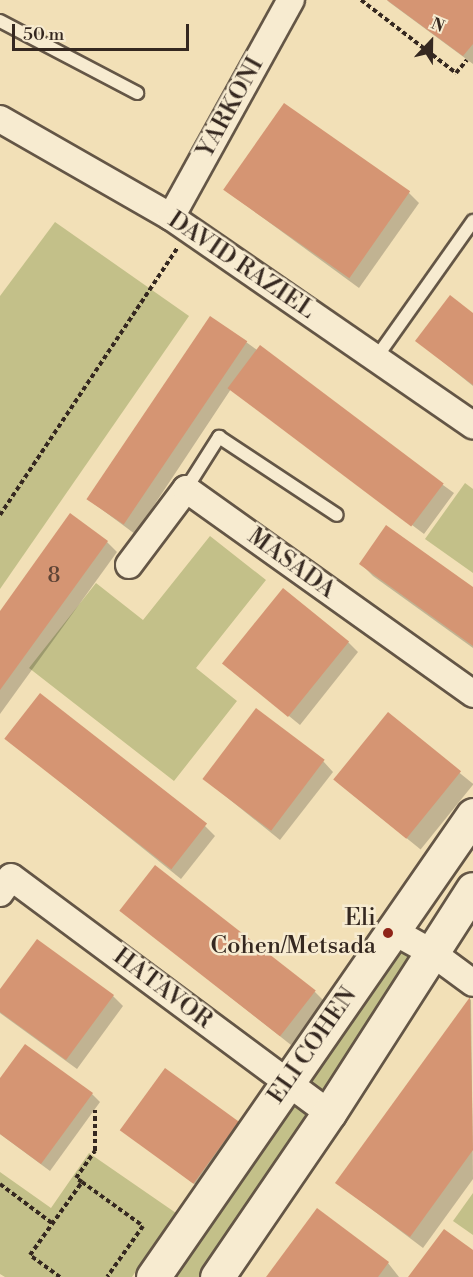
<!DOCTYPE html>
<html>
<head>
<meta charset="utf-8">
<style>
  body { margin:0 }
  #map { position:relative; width:473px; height:1277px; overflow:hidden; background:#f2e0b7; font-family:"Libre Bodoni",serif }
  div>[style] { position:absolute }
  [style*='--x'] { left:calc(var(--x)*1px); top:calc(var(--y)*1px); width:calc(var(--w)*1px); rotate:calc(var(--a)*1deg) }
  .green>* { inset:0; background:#c3c089 }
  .shadow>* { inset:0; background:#0003; transform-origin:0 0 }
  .building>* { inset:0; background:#d59573; transform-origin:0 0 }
  .path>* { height:4px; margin-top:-2px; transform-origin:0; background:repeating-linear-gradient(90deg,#352820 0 4.5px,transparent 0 7.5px) }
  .roads { filter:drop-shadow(2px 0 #645646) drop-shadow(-2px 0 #645646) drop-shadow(0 2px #645646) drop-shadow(0 -2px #645646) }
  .lane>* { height:12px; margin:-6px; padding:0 6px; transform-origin:6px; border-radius:6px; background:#f7ebd0 }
  .street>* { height:26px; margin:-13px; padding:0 13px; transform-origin:13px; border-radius:13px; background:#f7ebd0 }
  .secondary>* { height:33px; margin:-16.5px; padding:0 16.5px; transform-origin:16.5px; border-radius:16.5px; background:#f7ebd0 }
  .dots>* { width:16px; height:16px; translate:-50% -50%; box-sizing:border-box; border:3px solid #f7ebd0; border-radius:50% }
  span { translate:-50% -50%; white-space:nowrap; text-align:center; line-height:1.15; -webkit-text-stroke:5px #f7ebd0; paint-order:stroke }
  .number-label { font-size:21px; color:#5d4335 }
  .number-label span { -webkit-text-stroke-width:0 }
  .street-label { font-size:24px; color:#352820 }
  .poi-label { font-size:24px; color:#352820 }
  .right { translate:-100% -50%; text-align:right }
  .north { position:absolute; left:401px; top:12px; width:60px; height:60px; -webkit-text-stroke:4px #f7ebd0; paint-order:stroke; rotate:22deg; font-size:16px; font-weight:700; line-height:24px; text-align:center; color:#352820 }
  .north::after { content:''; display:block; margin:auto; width:21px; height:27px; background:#352820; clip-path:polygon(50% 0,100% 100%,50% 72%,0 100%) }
  .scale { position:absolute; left:12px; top:24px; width:177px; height:27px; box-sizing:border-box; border:3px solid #352820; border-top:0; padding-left:8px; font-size:18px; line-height:21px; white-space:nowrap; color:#352820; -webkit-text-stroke:4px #f7ebd0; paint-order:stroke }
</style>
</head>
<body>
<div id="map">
  <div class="green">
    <i style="clip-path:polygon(55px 222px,189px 316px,0 589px,0 296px)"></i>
    <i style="clip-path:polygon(465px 483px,473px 489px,473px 573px,425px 539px)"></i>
    <i style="clip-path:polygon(210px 536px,266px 580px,196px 668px,237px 701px,174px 781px,29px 668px,96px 583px,143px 620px)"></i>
    <i style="clip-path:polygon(393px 931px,431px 952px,217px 1277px,153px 1277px)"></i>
    <i style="clip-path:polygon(89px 1153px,176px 1213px,132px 1277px,5px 1277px,0 1274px,0 1172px,51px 1208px)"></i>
    <i style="clip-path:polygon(473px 1193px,473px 1235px,453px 1221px)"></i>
  </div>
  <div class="shadow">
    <i style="clip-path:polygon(387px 0,473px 0,473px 64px,389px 2px)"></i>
    <i style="clip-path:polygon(225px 190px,409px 193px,419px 203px,359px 288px)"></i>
    <i style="clip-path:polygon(473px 314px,473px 386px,417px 341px)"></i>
    <i style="clip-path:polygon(246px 342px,454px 493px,424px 534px,231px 389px,135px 534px,89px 500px)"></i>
    <i style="clip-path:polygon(107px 542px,117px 552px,0 714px,0 613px)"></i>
    <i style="clip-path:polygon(361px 564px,473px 589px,473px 648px,373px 576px)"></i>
    <i style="clip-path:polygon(348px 642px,358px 652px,300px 725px,225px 664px)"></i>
    <i style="left:388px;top:715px;width:110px;height:84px;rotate:39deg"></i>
    <i style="clip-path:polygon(6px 738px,205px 826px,215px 836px,181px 879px)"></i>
    <i style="clip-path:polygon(323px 761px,333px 772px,280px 840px,203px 778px)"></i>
    <i style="clip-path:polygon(121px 910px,315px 992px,325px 1002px,291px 1045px)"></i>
    <i style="clip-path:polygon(0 992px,113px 996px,123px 1006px,77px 1069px,0 1013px)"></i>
    <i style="clip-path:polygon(471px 999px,473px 1179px,423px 1248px,337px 1183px)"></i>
    <i style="left:166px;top:1070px;width:101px;height:74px;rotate:37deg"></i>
    <i style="clip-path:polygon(0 1081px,92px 1094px,100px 1102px,50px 1171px,0 1134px)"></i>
    <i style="clip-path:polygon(388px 1263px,399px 1277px,268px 1277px)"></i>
  </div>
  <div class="building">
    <i style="clip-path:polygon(387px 0,473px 0,473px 44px,463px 56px)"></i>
    <i style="left:284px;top:103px;width:154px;height:106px;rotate:35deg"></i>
    <i style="clip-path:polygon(450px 295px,473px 313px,473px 385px,415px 341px)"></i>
    <i style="left:210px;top:316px;width:45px;height:221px;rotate:34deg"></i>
    <i style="left:260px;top:345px;width:230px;height:54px;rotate:37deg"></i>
    <i style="clip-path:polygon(70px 513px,108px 541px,0 690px,0 611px)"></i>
    <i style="clip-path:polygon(386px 525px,473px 587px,473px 646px,359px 564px)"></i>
    <i style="left:283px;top:588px;width:85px;height:97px;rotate:39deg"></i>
    <i style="left:40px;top:693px;width:212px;height:58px;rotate:38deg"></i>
    <i style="left:256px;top:708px;width:86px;height:89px;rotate:37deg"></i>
    <i style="left:388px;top:712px;width:94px;height:87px;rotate:39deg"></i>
    <i style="left:155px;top:865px;width:204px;height:58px;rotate:38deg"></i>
    <i style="clip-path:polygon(37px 939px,114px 995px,66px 1060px,0 1012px,0 989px)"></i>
    <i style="clip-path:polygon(470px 997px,473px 1150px,410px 1237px,335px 1183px)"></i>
    <i style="clip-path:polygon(25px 1044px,93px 1093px,41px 1164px,0 1134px,0 1078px)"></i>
    <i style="left:165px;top:1068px;width:91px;height:77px;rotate:36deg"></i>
    <i style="clip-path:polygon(317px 1208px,389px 1262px,378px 1277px,266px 1277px)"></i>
    <i style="clip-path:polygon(444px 1229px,473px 1250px,473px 1277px,408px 1277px)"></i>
  </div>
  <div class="path">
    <i style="--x:361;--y:0;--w:120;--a:37.5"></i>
    <i style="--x:456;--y:73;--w:17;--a:-50"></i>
    <i style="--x:0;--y:515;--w:320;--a:-56.4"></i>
    <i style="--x:82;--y:1182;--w:75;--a:35.8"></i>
    <i style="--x:143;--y:1226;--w:62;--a:125.2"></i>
    <i style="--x:0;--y:1184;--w:65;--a:36.9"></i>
    <i style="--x:60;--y:1277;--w:37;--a:-144"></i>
    <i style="--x:30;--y:1255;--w:90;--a:-54.5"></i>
    <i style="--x:82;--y:1182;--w:7;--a:-146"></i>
    <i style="--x:76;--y:1178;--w:33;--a:-55"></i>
    <i style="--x:95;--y:1151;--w:41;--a:-90"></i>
  </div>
  <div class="roads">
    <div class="lane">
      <i style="--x:0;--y:21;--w:155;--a:27.7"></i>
      <i style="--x:376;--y:358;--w:168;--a:-54.7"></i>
      <i style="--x:186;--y:489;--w:62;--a:-57.6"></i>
      <i style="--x:219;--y:437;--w:141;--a:33.5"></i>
    </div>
    <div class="street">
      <i style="--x:0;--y:119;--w:197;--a:29.8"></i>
      <i style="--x:171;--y:217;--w:367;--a:34.6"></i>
      <i style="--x:171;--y:217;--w:248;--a:-61.1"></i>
      <i style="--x:129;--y:565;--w:95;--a:-53.1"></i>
      <i style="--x:186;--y:489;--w:353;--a:35.5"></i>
      <i style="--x:0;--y:893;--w:19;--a:-55"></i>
      <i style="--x:11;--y:877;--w:396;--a:36.6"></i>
      <i style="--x:393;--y:931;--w:43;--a:28.9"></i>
      <i style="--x:431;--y:952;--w:52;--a:36.4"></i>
    </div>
    <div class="secondary">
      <i style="--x:153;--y:1277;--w:562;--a:-55.29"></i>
      <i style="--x:217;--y:1277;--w:199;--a:-55.7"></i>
      <i style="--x:329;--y:1113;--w:266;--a:-57.3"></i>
    </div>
  </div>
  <div class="dots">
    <i style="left:388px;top:933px;background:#8f2418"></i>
  </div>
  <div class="number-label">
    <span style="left:54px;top:576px">8</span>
  </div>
  <div class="street-label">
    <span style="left:231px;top:108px;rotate:-61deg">YARKONI</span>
    <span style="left:241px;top:266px;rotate:34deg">DAVID RAZIEL</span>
    <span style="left:291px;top:564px;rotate:36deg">MASADA</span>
    <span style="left:162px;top:989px;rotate:37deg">HATAVOR</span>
    <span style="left:313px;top:1046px;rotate:-55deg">ELI COHEN</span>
  </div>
  <div class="poi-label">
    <span class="right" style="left:376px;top:933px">Eli<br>Cohen/Metsada</span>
  </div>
  <div class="north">N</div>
  <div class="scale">50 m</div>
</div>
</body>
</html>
